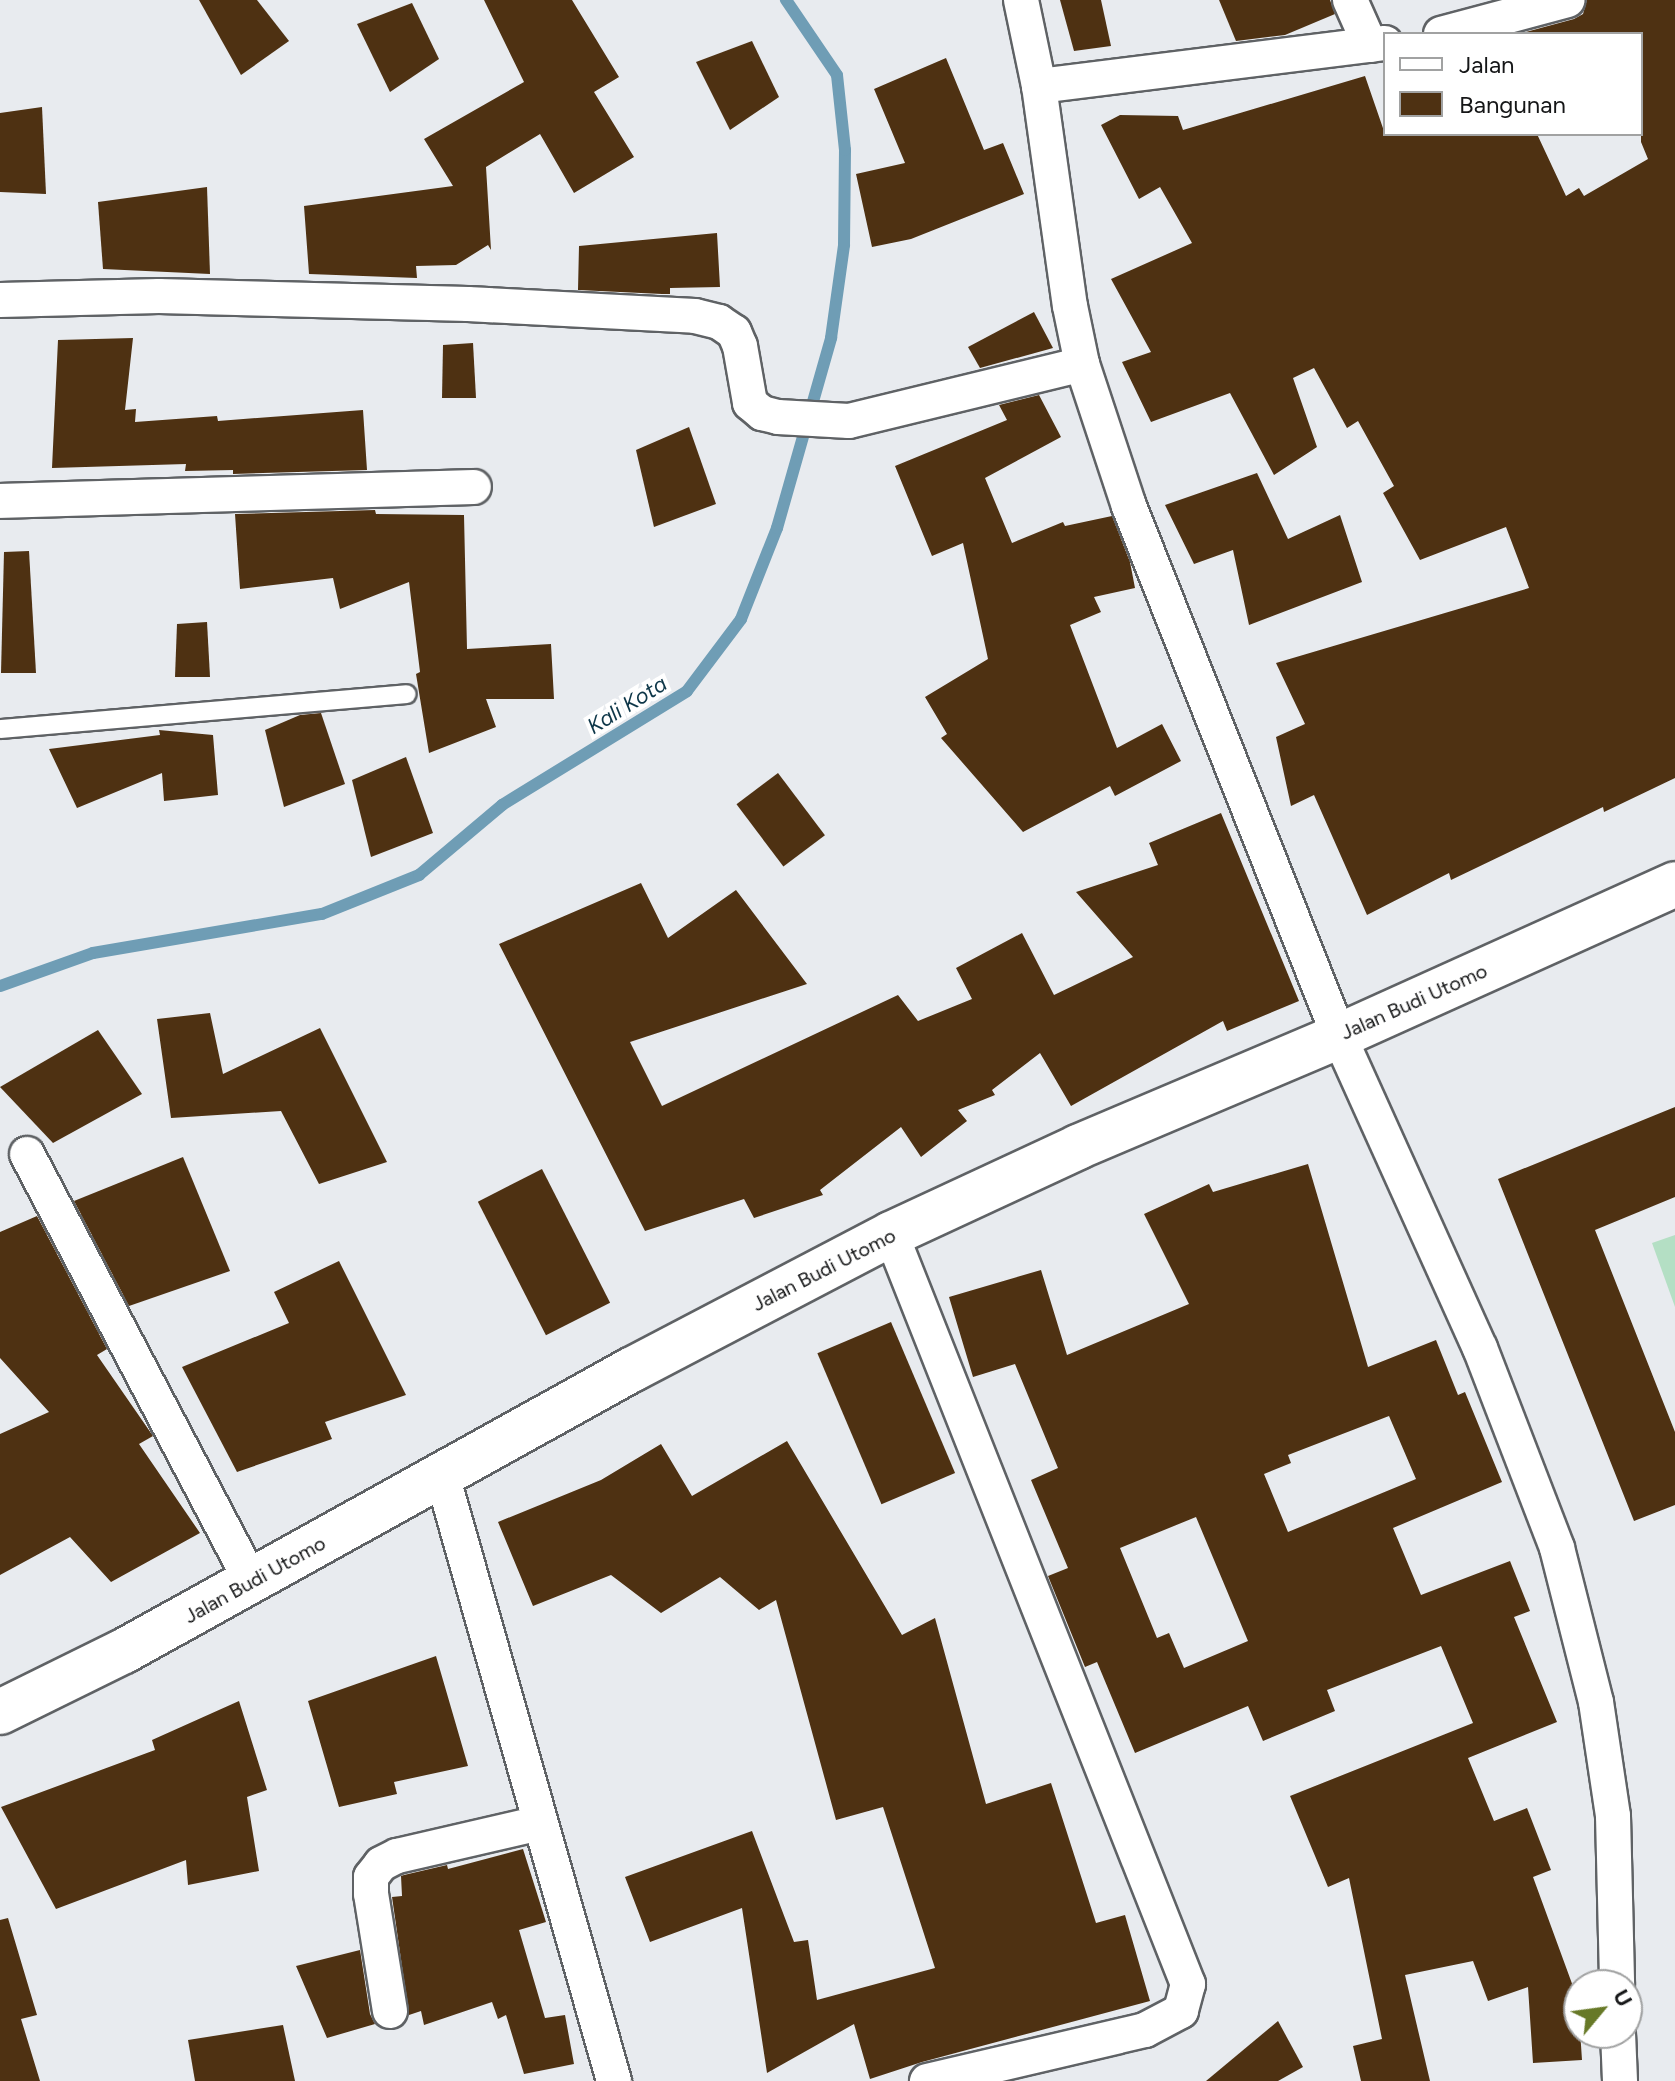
<!DOCTYPE html>
<html>
<head>
<meta charset="utf-8">
<style>
  body { margin:0 }
  #map { position:relative; width:1675px; height:2081px; overflow:hidden; background:#e8ebef; font-family:Figtree,sans-serif }
  div>[style] { position:absolute }
  [style*='--x'] { left:calc(var(--x)*1px); top:calc(var(--y)*1px); width:calc(var(--w)*1px); rotate:calc(var(--a)*1deg) }
  .green>* { inset:0; background:#b4dfc4 }
  .stream>* { height:12px; margin:-6px; padding:0 6px; transform-origin:6px; border-radius:6px; background:#6f9db5 }
  .building>* { inset:0; background:#4e3112; transform-origin:0 0 }
  .roads { filter:drop-shadow(2px 0 #5f6265) drop-shadow(-2px 0 #5f6265) drop-shadow(0 2px #5f6265) drop-shadow(0 -2px #5f6265) }
  .lane>* { height:18px; margin:-9px; padding:0 9px; transform-origin:9px; border-radius:9px; background:#fff }
  .street>* { height:34px; margin:-17px; padding:0 17px; transform-origin:17px; border-radius:17px; background:#fff }
  .secondary>* { height:44px; margin:-22px; padding:0 22px; transform-origin:22px; border-radius:22px; background:#fff }
  span { translate:-50% -50%; white-space:nowrap; text-align:center; line-height:1.15; -webkit-text-stroke:8px #fff; paint-order:stroke }
  .street-label { font-size:20px; color:#151617 }
  .water-label { font-size:22px; color:#0d3648; font-style:italic }
  .legend { position:absolute; left:1383px; top:32px; width:260px; height:104px; box-sizing:border-box; background:#fff; border:2px solid #a1a2a2; margin:0; padding:10px 14px; list-style:none; font-size:24px; color:#151617 }
  .legend li { display:flex; align-items:center; gap:16px; height:40px }
  .legend b { width:40px; border:2px solid #a1a2a2 }
  .north { position:absolute; left:1563px; top:1969px; width:80px; height:80px; box-sizing:border-box; background:#fff; border:2px solid #a1a2a2; border-radius:50%; rotate:61deg; font-size:22px; font-weight:700; line-height:32px; text-align:center; color:#151617 }
  .north::after { content:''; display:block; margin:auto; width:28px; height:36px; background:#677927; clip-path:polygon(50% 0,100% 100%,50% 72%,0 100%) }
</style>
</head>
<body>
<div id="map">
  <div class="green">
    <i style="clip-path:polygon(1675px 1235px,1675px 1307px,1652px 1243px)"></i>
  </div>
  <div class="stream">
    <i style="--x:0;--y:986;--w:99;--a:-19.5"></i>
    <i style="--x:93;--y:953;--w:232;--a:-9.7"></i>
    <i style="--x:322;--y:914;--w:105;--a:-21.9"></i>
    <i style="--x:419;--y:875;--w:109;--a:-40.1"></i>
    <i style="--x:502;--y:805;--w:217;--a:-31.6"></i>
    <i style="--x:687;--y:691;--w:90;--a:-53.1"></i>
    <i style="--x:741;--y:619;--w:98;--a:-68.4"></i>
    <i style="--x:777;--y:528;--w:198;--a:-74.1"></i>
    <i style="--x:831;--y:338;--w:94;--a:-82"></i>
    <i style="--x:844;--y:245;--w:95;--a:-89.4"></i>
    <i style="--x:845;--y:150;--w:75;--a:-96.1"></i>
    <i style="--x:837;--y:75;--w:91;--a:-124.2"></i>
  </div>
  <div class="building">
    <i style="clip-path:polygon(199px 0,257px 0,289px 41px,241px 75px)"></i>
    <i style="clip-path:polygon(484px 0,572px 0,619px 77px,594px 92px,634px 157px,574px 193px,540px 134px,486px 167px,491px 250px,488px 245px,456px 265px,416px 266px,417px 278px,309px 274px,304px 206px,453px 186px,424px 139px,524px 82px)"></i>
    <i style="clip-path:polygon(1060px 0,1101px 0,1111px 46px,1074px 51px)"></i>
    <i style="clip-path:polygon(1219px 0,1330px 0,1335px 14px,1285px 35px,1236px 41px)"></i>
    <i style="clip-path:polygon(1587px 0,1675px 0,1675px 778px,1604px 812px,1603px 807px,1451px 880px,1449px 873px,1367px 915px,1314px 795px,1291px 806px,1276px 737px,1305px 724px,1276px 663px,1529px 588px,1506px 527px,1420px 560px,1383px 493px,1394px 486px,1358px 421px,1347px 428px,1314px 368px,1293px 378px,1317px 447px,1274px 475px,1230px 393px,1151px 422px,1122px 362px,1151px 352px,1111px 279px,1192px 243px,1160px 187px,1139px 199px,1101px 125px,1120px 115px,1178px 116px,1183px 130px,1365px 76px,1385px 134px,1537px 134px,1566px 196px,1579px 188px,1584px 196px,1648px 159px,1641px 142px,1641px 34px,1518px 34px,1574px 19px,1583px 14px)"></i>
    <i style="clip-path:polygon(412px 3px,439px 59px,390px 92px,357px 24px)"></i>
    <i style="clip-path:polygon(752px 41px,779px 97px,730px 130px,696px 62px)"></i>
    <i style="clip-path:polygon(946px 58px,984px 150px,1003px 143px,1024px 194px,911px 239px,872px 247px,856px 174px,905px 163px,874px 89px)"></i>
    <i style="clip-path:polygon(42px 107px,46px 194px,0 192px,0 113px)"></i>
    <i style="clip-path:polygon(207px 187px,210px 274px,103px 269px,98px 202px)"></i>
    <i style="clip-path:polygon(717px 233px,720px 287px,670px 288px,670px 294px,662px 294px,578px 290px,579px 246px)"></i>
    <i style="clip-path:polygon(1034px 312px,1053px 348px,980px 368px,968px 347px)"></i>
    <i style="clip-path:polygon(133px 338px,125px 410px,136px 409px,135px 422px,217px 416px,218px 421px,363px 410px,367px 470px,233px 474px,233px 470px,185px 471px,186px 464px,52px 468px,58px 340px)"></i>
    <i style="clip-path:polygon(473px 343px,476px 398px,442px 398px,443px 345px)"></i>
    <i style="clip-path:polygon(1039px 395px,1061px 437px,985px 478px,1012px 543px,1063px 522px,1065px 526px,1112px 516px,1130px 562px,1135px 588px,1094px 597px,1101px 612px,1070px 625px,1117px 748px,1162px 724px,1181px 761px,1115px 796px,1110px 786px,1023px 832px,941px 738px,947px 734px,925px 697px,988px 659px,963px 543px,932px 556px,895px 466px,1007px 420px,999px 405px)"></i>
    <i style="clip-path:polygon(689px 427px,716px 504px,654px 527px,636px 450px)"></i>
    <i style="clip-path:polygon(1257px 473px,1288px 539px,1340px 515px,1362px 582px,1249px 625px,1233px 550px,1194px 564px,1165px 505px)"></i>
    <i style="clip-path:polygon(375px 510px,376px 514px,464px 515px,467px 649px,551px 644px,554px 699px,486px 699px,496px 727px,429px 753px,416px 674px,420px 672px,409px 582px,340px 609px,333px 578px,240px 589px,235px 514px)"></i>
    <i style="clip-path:polygon(29px 551px,36px 673px,1px 673px,4px 552px)"></i>
    <i style="clip-path:polygon(207px 622px,210px 677px,175px 677px,177px 624px)"></i>
    <i style="clip-path:polygon(321px 713px,345px 784px,284px 807px,265px 730px,300px 715px)"></i>
    <i style="clip-path:polygon(159px 730px,213px 735px,218px 795px,164px 801px,162px 773px,77px 808px,49px 749px,160px 735px)"></i>
    <i style="clip-path:polygon(406px 757px,433px 833px,371px 857px,352px 780px)"></i>
    <i style="left:778px;top:773px;width:78px;height:52px;rotate:53deg"></i>
    <i style="clip-path:polygon(1221px 813px,1299px 1001px,1227px 1031px,1223px 1021px,1071px 1106px,1040px 1053px,992px 1090px,995px 1095px,958px 1110px,967px 1121px,921px 1157px,901px 1127px,820px 1190px,823px 1195px,754px 1218px,744px 1199px,645px 1231px,499px 944px,641px 883px,668px 938px,736px 890px,807px 984px,630px 1042px,662px 1106px,898px 995px,918px 1021px,972px 999px,956px 968px,1022px 933px,1054px 995px,1133px 957px,1076px 892px,1158px 865px,1149px 843px)"></i>
    <i style="clip-path:polygon(210px 1013px,223px 1074px,320px 1028px,387px 1162px,319px 1184px,281px 1111px,171px 1118px,157px 1019px)"></i>
    <i style="clip-path:polygon(98px 1030px,142px 1094px,53px 1143px,0 1087px)"></i>
    <i style="clip-path:polygon(1675px 1107px,1675px 1197px,1595px 1230px,1675px 1432px,1675px 1505px,1634px 1521px,1498px 1179px)"></i>
    <i style="clip-path:polygon(183px 1157px,230px 1271px,129px 1306px,74px 1201px)"></i>
    <i style="clip-path:polygon(evenodd,1308px 1164px,1368px 1367px,1436px 1340px,1458px 1395px,1465px 1392px,1502px 1482px,1393px 1528px,1421px 1595px,1510px 1561px,1530px 1611px,1514px 1617px,1557px 1722px,1468px 1758px,1494px 1821px,1527px 1808px,1551px 1870px,1533px 1877px,1578px 2000px,1582px 2060px,1533px 2063px,1528px 1987px,1488px 2001px,1473px 1961px,1405px 1975px,1430px 2081px,1361px 2081px,1353px 2046px,1382px 2039px,1349px 1878px,1328px 1887px,1290px 1796px,1473px 1723px,1441px 1646px,1327px 1690px,1335px 1711px,1263px 1741px,1248px 1706px,1135px 1753px,1097px 1662px,1085px 1667px,1048px 1576px,1068px 1568px,1031px 1480px,1058px 1468px,1015px 1364px,973px 1377px,949px 1297px,1041px 1270px,1067px 1355px,1189px 1304px,1144px 1214px,1209px 1184px,1213px 1192px,1308px 1164px,1389px 1416px,1416px 1479px,1288px 1532px,1264px 1474px,1291px 1463px,1288px 1455px,1389px 1416px,1308px 1164px,1196px 1517px,1248px 1641px,1184px 1668px,1169px 1633px,1157px 1638px,1120px 1548px,1196px 1517px)"></i>
    <i style="left:542px;top:1169px;width:150px;height:72px;rotate:63deg"></i>
    <i style="clip-path:polygon(37px 1216px,107px 1349px,97px 1355px,153px 1436px,139px 1444px,200px 1533px,111px 1582px,70px 1537px,0 1575px,0 1434px,49px 1412px,0 1358px,0 1232px)"></i>
    <i style="clip-path:polygon(339px 1261px,406px 1395px,325px 1422px,332px 1439px,237px 1472px,182px 1367px,289px 1323px,274px 1292px)"></i>
    <i style="left:891px;top:1322px;width:164px;height:80px;rotate:67deg"></i>
    <i style="clip-path:polygon(787px 1441px,902px 1635px,935px 1618px,986px 1804px,1051px 1783px,1096px 1923px,1125px 1915px,1150px 2001px,922px 2062px,870px 2079px,854px 2024px,767px 2073px,742px 1908px,650px 1942px,625px 1877px,752px 1831px,794px 1942px,808px 1940px,817px 2000px,935px 1968px,883px 1807px,836px 1820px,776px 1600px,759px 1610px,720px 1577px,661px 1613px,611px 1575px,533px 1606px,498px 1522px,601px 1480px,661px 1444px,692px 1496px)"></i>
    <i style="clip-path:polygon(436px 1656px,468px 1766px,394px 1782px,397px 1794px,339px 1807px,308px 1701px)"></i>
    <i style="clip-path:polygon(239px 1701px,267px 1790px,247px 1797px,259px 1871px,188px 1885px,186px 1860px,56px 1909px,1px 1807px,155px 1750px,152px 1740px)"></i>
    <i style="clip-path:polygon(523px 1849px,546px 1922px,519px 1930px,545px 2018px,565px 2015px,574px 2064px,524px 2074px,506px 2015px,498px 2019px,492px 2002px,424px 2025px,421px 2011px,409px 2015px,392px 1897px,402px 1896px,401px 1876px,404px 1875px,447px 1865px,448px 1869px)"></i>
    <i style="clip-path:polygon(8px 1918px,37px 2015px,21px 2019px,40px 2081px,0 2081px,0 1920px)"></i>
    <i style="clip-path:polygon(360px 1950px,370px 2014px,375px 2024px,327px 2038px,296px 1966px)"></i>
    <i style="clip-path:polygon(1278px 2021px,1303px 2067px,1278px 2081px,1206px 2081px)"></i>
    <i style="clip-path:polygon(283px 2025px,295px 2081px,195px 2081px,188px 2040px)"></i>
  </div>
  <div class="roads">
    <div class="lane">
      <i style="--x:0;--y:729;--w:408;--a:-4.9"></i>
    </div>
    <div class="street">
      <i style="--x:1021;--y:0;--w:88;--a:78.2"></i>
      <i style="--x:1039;--y:86;--w:222;--a:82"></i>
      <i style="--x:1070;--y:306;--w:59;--a:78.3"></i>
      <i style="--x:1082;--y:364;--w:150;--a:71.7"></i>
      <i style="--x:1129;--y:506;--w:570;--a:68.39"></i>
      <i style="--x:1339;--y:1036;--w:342;--a:65.7"></i>
      <i style="--x:1480;--y:1348;--w:214;--a:68.9"></i>
      <i style="--x:1557;--y:1548;--w:159;--a:75.8"></i>
      <i style="--x:1596;--y:1702;--w:115;--a:81.5"></i>
      <i style="--x:1613;--y:1816;--w:169;--a:88.6"></i>
      <i style="--x:1350;--y:0;--w:49;--a:66"></i>
      <i style="--x:1370;--y:45;--w:15;--a:-8"></i>
      <i style="--x:1441;--y:34;--w:131;--a:-15"></i>
      <i style="--x:1039;--y:86;--w:334;--a:-7.1"></i>
      <i style="--x:0;--y:300;--w:159;--a:-1.4"></i>
      <i style="--x:159;--y:296;--w:309;--a:1.5"></i>
      <i style="--x:468;--y:304;--w:227;--a:3"></i>
      <i style="--x:695;--y:316;--w:25;--a:14"></i>
      <i style="--x:719;--y:322;--w:18;--a:34"></i>
      <i style="--x:734;--y:332;--w:15;--a:67"></i>
      <i style="--x:740;--y:346;--w:58;--a:80"></i>
      <i style="--x:750;--y:403;--w:16;--a:40"></i>
      <i style="--x:762;--y:413;--w:16;--a:14"></i>
      <i style="--x:778;--y:417;--w:71;--a:3.2"></i>
      <i style="--x:849;--y:421;--w:240;--a:-13.7"></i>
      <i style="--x:0;--y:501;--w:474;--a:-1.7"></i>
      <i style="--x:27;--y:1154;--w:484;--a:62.3"></i>
      <i style="--x:891;--y:1234;--w:807;--a:68.4"></i>
      <i style="--x:1188;--y:1984;--w:28;--a:105"></i>
      <i style="--x:1181;--y:2011;--w:41;--a:152.2"></i>
      <i style="--x:1145;--y:2030;--w:224;--a:166.8"></i>
      <i style="--x:442;--y:1475;--w:630;--a:74.15"></i>
      <i style="--x:390;--y:2011;--w:119;--a:-99.2"></i>
      <i style="--x:371;--y:1894;--w:17;--a:-90"></i>
      <i style="--x:371;--y:1877;--w:16;--a:-52"></i>
      <i style="--x:381;--y:1864;--w:18;--a:-27"></i>
      <i style="--x:397;--y:1856;--w:147;--a:-13"></i>
      <i style="--x:1618;--y:2033;--w:48;--a:87.6"></i>
    </div>
    <div class="secondary">
      <i style="--x:0;--y:1712;--w:138;--a:-26.2"></i>
      <i style="--x:124;--y:1651;--w:580;--a:-29"></i>
      <i style="--x:631;--y:1370;--w:293;--a:-27.6"></i>
      <i style="--x:891;--y:1234;--w:206;--a:-24.9"></i>
      <i style="--x:1078;--y:1147;--w:284;--a:-23"></i>
      <i style="--x:1339;--y:1036;--w:369;--a:-24.3"></i>
    </div>
  </div>
  <div class="street-label">
    <span style="left:1414px;top:1002px;rotate:-24deg">Jalan Budi Utomo</span>
    <span style="left:824px;top:1270px;rotate:-27deg">Jalan Budi Utomo</span>
    <span style="left:255px;top:1580px;rotate:-29deg">Jalan Budi Utomo</span>
  </div>
  <div class="water-label">
    <span style="left:627px;top:705px;rotate:-32deg">Kali Kota</span>
  </div>
  <ul class="legend">
  <li><b style="height:10px;background:#fff"></b>Jalan</li>
  <li><b style="height:22px;background:#4e3112"></b>Bangunan</li>
  </ul>
  <div class="north">U</div>
</div>
</body>
</html>
